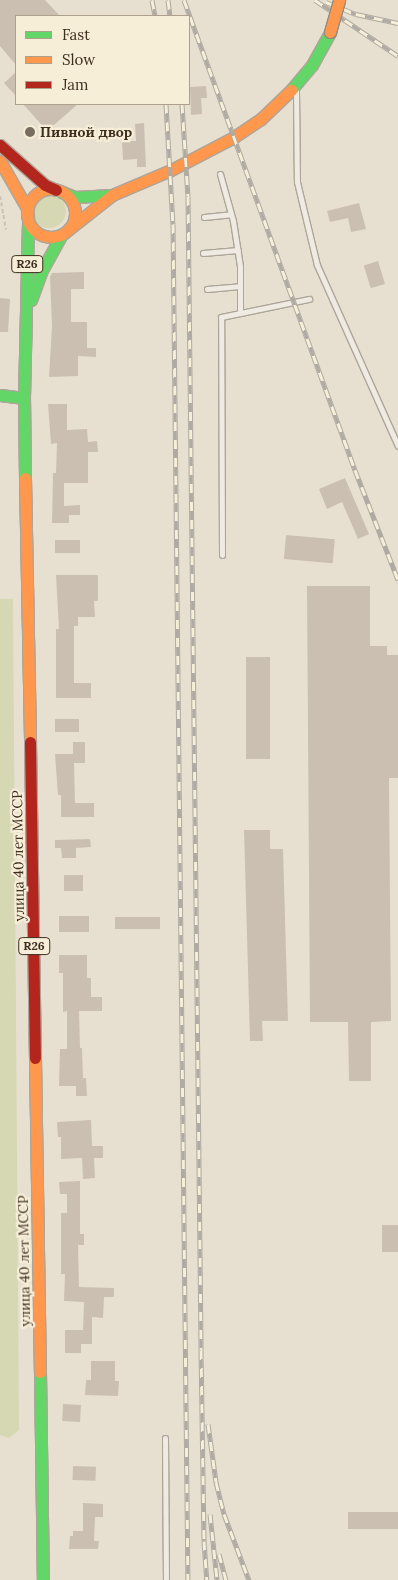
<!DOCTYPE html>
<html>
<head>
<meta charset="utf-8">
<style>
  body { margin:0 }
  #map { position:relative; width:398px; height:1580px; overflow:hidden; background:#e7e0d1; font-family:Lora,serif }
  div>[style] { position:absolute }
  [style*='--x'] { left:calc(var(--x)*1px); top:calc(var(--y)*1px); width:calc(var(--w)*1px); rotate:calc(var(--a)*1deg) }
  .green>* { inset:0; background:#d6d7b3 }
  .round { border-radius:50% }
  .building>* { inset:0; background:#cbbfb2; transform-origin:0 0 }
  .path>* { height:2px; margin-top:-1px; transform-origin:0; background:repeating-linear-gradient(90deg,#c8c2b9 0 4px,transparent 0 6.5px) }
  .roads { filter:drop-shadow(1px 0 #ada599) drop-shadow(-1px 0 #ada599) drop-shadow(0 1px #ada599) drop-shadow(0 -1px #ada599) }
  .lane>* { height:5px; margin:-2.5px; padding:0 2.5px; transform-origin:2.5px; border-radius:2.5px; background:#efebe3 }
  .fast>* { height:11px; margin:-5.5px; padding:0 5.5px; transform-origin:5.5px; border-radius:5.5px; background:#63d668 }
  .slow>* { height:11px; margin:-5.5px; padding:0 5.5px; transform-origin:5.5px; border-radius:5.5px; background:#ff974d }
  .slow>.ring { margin:-5.5px; padding:0; box-sizing:content-box; background:none; border:11px solid #ff974d; border-radius:50% }
  .jam>* { height:11px; margin:-5.5px; padding:0 5.5px; transform-origin:5.5px; border-radius:5.5px; background:#b3261e }
  .rail>* { height:5px; margin-top:-2.5px; transform-origin:0; background:repeating-linear-gradient(90deg,#f7eed8 0 9px,#afaaa2 0 18px); box-sizing:border-box; border-block:1px solid #afaaa2 }
  .bridges { filter:drop-shadow(1px 0 #928b80) drop-shadow(-1px 0 #928b80) drop-shadow(0 1px #928b80) drop-shadow(0 -1px #928b80) }
  .slow-bridge>* { height:11px; margin:-5.5px; padding:0 5.5px; transform-origin:5.5px; border-radius:5.5px; background:#ff974d }
  .dots>* { width:14px; height:14px; translate:-50% -50%; box-sizing:border-box; border:2px solid #f7eed8; border-radius:50% }
  span { translate:-50% -50%; white-space:nowrap; text-align:center; line-height:1.15; -webkit-text-stroke:4.5px #f7eed8; paint-order:stroke }
  .shield-label span { padding:1px 4px; background:#f7eed8; border:1px solid; border-radius:4px; -webkit-text-stroke-width:0 }
  .shield-label { font-size:12px; color:#3d2e20; font-weight:700 }
  .poi-label { font-size:14px; color:#3d2e20; font-weight:700 }
  .left { translate:0 -50%; text-align:left }
  .street-label { font-size:14px; color:#3d2e20 }
  .legend { position:absolute; left:15px; top:15px; width:175px; height:90px; box-sizing:border-box; background:#f7eed8; border:1px solid #ada18e; margin:0; padding:6px 9px; list-style:none; font-size:15px; color:#3d2e20 }
  .legend li { display:flex; align-items:center; gap:10px; height:25px }
  .legend b { width:25px; border:1px solid #ada18e }
</style>
</head>
<body>
<div id="map">
  <div class="green">
    <i class="round" style="left:32px;top:194px;width:34px;height:34px"></i>
    <i style="clip-path:polygon(0 599px,13px 599px,19px 1430px,9px 1438px,0 1435px)"></i>
  </div>
  <div class="building">
    <i style="clip-path:polygon(0 0,45px 0,60px 16px,16px 16px,16px 65px,0 46px)"></i>
    <i style="clip-path:polygon(16px 72px,16px 96px,4px 83px)"></i>
    <i style="clip-path:polygon(206px 86px,207px 98px,201px 98px,202px 114px,191px 115px,190px 87px)"></i>
    <i style="clip-path:polygon(23px 104px,78px 104px,47px 131px)"></i>
    <i style="clip-path:polygon(144px 123px,146px 167px,137px 167px,137px 159px,123px 160px,122px 141px,136px 141px,135px 124px)"></i>
    <i style="clip-path:polygon(359px 203px,366px 229px,351px 232px,348px 218px,330px 222px,327px 211px)"></i>
    <i style="left:378px;top:261px;width:24px;height:15px;rotate:73deg"></i>
    <i style="clip-path:polygon(84px 272px,84px 289px,71px 289px,71px 322px,87px 322px,87px 348px,96px 348px,96px 357px,78px 356px,78px 376px,49px 377px,52px 326px,50px 277px,52px 273px)"></i>
    <i style="clip-path:polygon(0 298px,10px 299px,8px 332px,0 332px)"></i>
    <i style="clip-path:polygon(48px 404px,67px 404px,67px 430px,87px 429px,88px 442px,97px 441px,98px 452px,88px 452px,88px 483px,64px 483px,64px 506px,80px 505px,80px 515px,69px 515px,69px 523px,52px 523px,53px 473px,56px 473px,57px 443px,51px 444px)"></i>
    <i style="clip-path:polygon(345px 478px,369px 534px,358px 539px,342px 502px,327px 509px,319px 489px)"></i>
    <i style="left:286px;top:535px;width:49px;height:24px;rotate:5deg"></i>
    <i style="left:55px;top:540px;width:25px;height:13px"></i>
    <i style="clip-path:polygon(56px 575px,98px 575px,98px 601px,94px 601px,95px 617px,78px 617px,78px 626px,74px 626px,74px 683px,91px 683px,91px 698px,56px 698px,56px 629px,59px 629px)"></i>
    <i style="clip-path:polygon(307px 586px,370px 586px,370px 646px,387px 646px,387px 655px,398px 655px,398px 778px,389px 778px,391px 1021px,371px 1022px,371px 1081px,349px 1081px,348px 1022px,310px 1022px)"></i>
    <i style="left:246px;top:657px;width:24px;height:102px"></i>
    <i style="left:55px;top:719px;width:24px;height:13px"></i>
    <i style="clip-path:polygon(73px 742px,85px 742px,85px 763px,74px 763px,75px 803px,94px 803px,94px 817px,61px 817px,61px 795px,58px 795px,55px 754px,73px 754px)"></i>
    <i style="clip-path:polygon(244px 830px,270px 830px,270px 849px,283px 849px,288px 1021px,262px 1021px,263px 1041px,250px 1041px)"></i>
    <i style="clip-path:polygon(90px 839px,91px 847px,76px 848px,76px 858px,62px 858px,61px 848px,55px 848px,55px 840px)"></i>
    <i style="left:64px;top:875px;width:19px;height:16px"></i>
    <i style="left:59px;top:916px;width:30px;height:16px"></i>
    <i style="left:160px;top:917px;width:12px;height:45px;rotate:90deg"></i>
    <i style="clip-path:polygon(59px 955px,87px 955px,87px 978px,91px 978px,91px 997px,102px 997px,102px 1011px,79px 1011px,80px 1048px,82px 1048px,83px 1078px,86px 1078px,87px 1096px,76px 1096px,76px 1086px,59px 1086px,60px 1049px,67px 1049px,67px 1011px,63px 1012px,63px 973px,59px 973px)"></i>
    <i style="clip-path:polygon(91px 1120px,92px 1146px,103px 1146px,103px 1158px,94px 1158px,95px 1178px,83px 1179px,82px 1158px,61px 1159px,61px 1137px,58px 1137px,57px 1122px)"></i>
    <i style="clip-path:polygon(80px 1181px,80px 1234px,84px 1234px,84px 1245px,78px 1245px,79px 1287px,114px 1288px,114px 1297px,104px 1297px,103px 1318px,92px 1317px,92px 1344px,81px 1344px,81px 1353px,65px 1353px,65px 1330px,83px 1330px,84px 1302px,64px 1301px,65px 1274px,61px 1274px,61px 1213px,67px 1213px,67px 1194px,60px 1194px,59px 1182px)"></i>
    <i style="left:382px;top:1225px;width:16px;height:27px"></i>
    <i style="clip-path:polygon(91px 1361px,115px 1361px,115px 1381px,119px 1381px,118px 1396px,85px 1395px,86px 1380px,91px 1380px)"></i>
    <i style="left:63px;top:1404px;width:18px;height:17px;rotate:3deg"></i>
    <i style="left:73px;top:1466px;width:23px;height:14px;rotate:2deg"></i>
    <i style="clip-path:polygon(83px 1503px,103px 1504px,103px 1517px,95px 1517px,94px 1541px,99px 1541px,98px 1549px,69px 1549px,70px 1536px,73px 1536px,73px 1531px,83px 1531px)"></i>
    <i style="left:398px;top:1512px;width:17px;height:50px;rotate:90deg"></i>
  </div>
  <div class="path">
    <i style="--x:0;--y:196;--w:34;--a:80"></i>
  </div>
  <div class="roads">
    <div class="lane">
      <i style="--x:296;--y:91;--w:91;--a:89.4"></i>
      <i style="--x:297;--y:182;--w:85;--a:76.5"></i>
      <i style="--x:317;--y:265;--w:198;--a:65.9"></i>
      <i style="--x:220;--y:174;--w:49;--a:74.5"></i>
      <i style="--x:233;--y:221;--w:46;--a:81.2"></i>
      <i style="--x:240;--y:266;--w:47;--a:90"></i>
      <i style="--x:204;--y:217;--w:27;--a:-6"></i>
      <i style="--x:203;--y:253;--w:35;--a:-5"></i>
      <i style="--x:207;--y:289;--w:33;--a:-5"></i>
      <i style="--x:222;--y:555;--w:238;--a:-90.2"></i>
      <i style="--x:221;--y:317;--w:90;--a:-11.6"></i>
      <i style="--x:165;--y:1438;--w:142;--a:89.6"></i>
    </div>
    <div class="fast">
      <i style="--x:291;--y:90;--w:33;--a:-50"></i>
      <i style="--x:312;--y:65;--w:38;--a:-61"></i>
      <i style="--x:62;--y:192;--w:14;--a:21"></i>
      <i style="--x:75;--y:197;--w:37;--a:-3"></i>
      <i style="--x:31;--y:300;--w:30;--a:-70"></i>
      <i style="--x:41;--y:272;--w:43;--a:-61.1"></i>
      <i style="--x:0;--y:395;--w:24;--a:7"></i>
      <i style="--x:25;--y:478;--w:80;--a:-90.7"></i>
      <i style="--x:24;--y:398;--w:182;--a:-88.7"></i>
      <i style="--x:40;--y:1372;--w:208;--a:89.2"></i>
    </div>
    <div class="slow">
      <i style="--x:0;--y:161;--w:56;--a:60.3"></i>
      <i class="ring" style="left:27px;top:189px;width:37px;height:37px"></i>
      <i style="--x:69;--y:229;--w:55;--a:-38.3"></i>
      <i style="--x:112;--y:195;--w:64;--a:-23"></i>
      <i style="--x:171;--y:170;--w:71;--a:-27.6"></i>
      <i style="--x:234;--y:137;--w:32;--a:-34"></i>
      <i style="--x:261;--y:119;--w:42;--a:-44"></i>
      <i style="--x:25;--y:478;--w:264;--a:88.9"></i>
      <i style="--x:35;--y:1058;--w:314;--a:89.1"></i>
    </div>
    <div class="jam">
      <i style="--x:0;--y:145;--w:60;--a:41.6"></i>
      <i style="--x:45;--y:185;--w:12;--a:24"></i>
      <i style="--x:30;--y:742;--w:316;--a:89.1"></i>
    </div>
  </div>
  <div class="rail">
    <i style="--x:152;--y:0;--w:16;--a:79"></i>
    <i style="--x:168;--y:0;--w:16;--a:83"></i>
    <i style="--x:184;--y:0;--w:500;--a:70.01"></i>
    <i style="--x:355;--y:470;--w:118;--a:68.6"></i>
    <i style="--x:315;--y:0;--w:100;--a:34"></i>
    <i style="--x:326;--y:2;--w:32;--a:22"></i>
    <i style="--x:356;--y:14;--w:43;--a:12.1"></i>
    <i style="--x:166;--y:104;--w:120;--a:86.7"></i>
    <i style="--x:173;--y:224;--w:1356;--a:89.37"></i>
    <i style="--x:182;--y:104;--w:92;--a:86.3"></i>
    <i style="--x:188;--y:196;--w:1154;--a:89.35"></i>
    <i style="--x:201;--y:1350;--w:191;--a:89.1"></i>
    <i style="--x:204;--y:1541;--w:39;--a:86"></i>
    <i style="--x:208;--y:1424;--w:59;--a:82.1"></i>
    <i style="--x:216;--y:1482;--w:33;--a:76"></i>
    <i style="--x:224;--y:1514;--w:71;--a:69.3"></i>
    <i style="--x:210;--y:1514;--w:66;--a:83.9"></i>
    <i style="--x:219;--y:1554;--w:27;--a:75"></i>
  </div>
  <div class="bridges">
    <div class="slow-bridge">
      <i style="--x:330;--y:32;--w:33;--a:-74"></i>
    </div>
  </div>
  <div class="dots">
    <i style="left:30px;top:132px;background:#786c5e"></i>
  </div>
  <div class="shield-label">
    <span style="left:27px;top:264px">R26</span>
    <span style="left:34px;top:946px">R26</span>
  </div>
  <div class="poi-label">
    <span class="left" style="left:40px;top:132px">Пивной двор</span>
  </div>
  <div class="street-label">
    <span style="left:18px;top:856px;rotate:-91deg">улица 40 лет МССР</span>
    <span style="left:24px;top:1261px;rotate:-91deg">улица 40 лет МССР</span>
  </div>
  <ul class="legend">
  <li><b style="height:6px;background:#63d668"></b>Fast</li>
  <li><b style="height:6px;background:#ff974d"></b>Slow</li>
  <li><b style="height:6px;background:#b3261e"></b>Jam</li>
  </ul>
</div>
</body>
</html>
